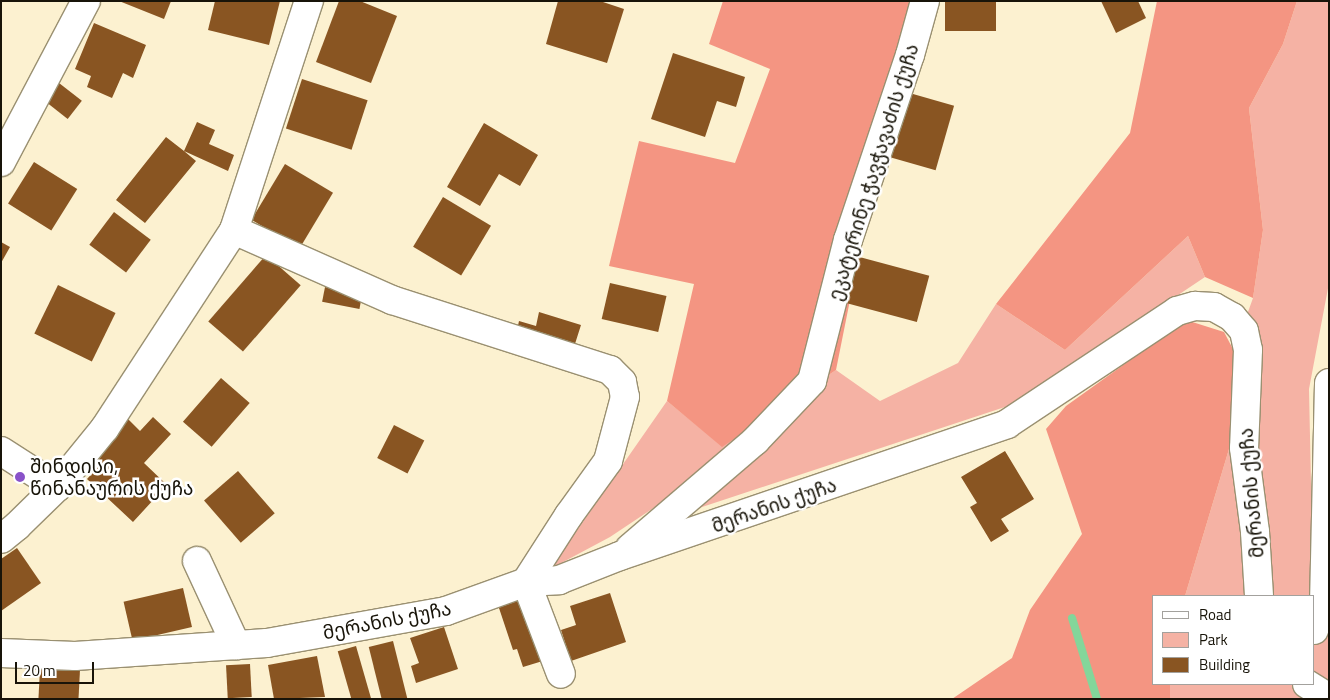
<!DOCTYPE html>
<html>
<head>
<meta charset="utf-8">
<style>
  body { margin:0 }
  #map { position:relative; width:1330px; height:700px; overflow:hidden; background:#fcf1d0; font-family:"Titillium Web","Noto Sans Georgian",sans-serif }
  div>[style] { position:absolute }
  [style*='--x'] { left:calc(var(--x)*1px); top:calc(var(--y)*1px); width:calc(var(--w)*1px); rotate:calc(var(--a)*1deg) }
  .green>* { inset:0; background:#f5b2a4 }
  .forest>* { inset:0; background:#f49582 }
  .stream>* { height:8px; margin:-4px; padding:0 4px; transform-origin:4px; border-radius:4px; background:#83d69a }
  .building>* { inset:0; background:#895522; transform-origin:0 0 }
  .roads { filter:drop-shadow(1px 0 #9a9071) drop-shadow(-1px 0 #9a9071) drop-shadow(0 1px #9a9071) drop-shadow(0 -1px #9a9071) }
  .minor>* { height:28px; margin:-14px; padding:0 14px; transform-origin:14px; border-radius:14px; background:#fff }
  .dots>* { width:14px; height:14px; translate:-50% -50%; box-sizing:border-box; border:2px solid #fff; border-radius:50% }
  span { translate:-50% -50%; white-space:nowrap; text-align:center; line-height:1.15; -webkit-text-stroke:5px #fff; paint-order:stroke }
  .street-label { font-size:19px; color:#181409 }
  .poi-label { font-size:19px; color:#181409 }
  .left { translate:0 -50%; text-align:left }
  .frame { position:absolute; inset:0; border:2px solid #181409; pointer-events:none }
  .legend { position:absolute; left:1152px; top:595px; width:162px; height:90px; box-sizing:border-box; background:#fff; border:1px solid #a3a19d; margin:0; padding:6px 9px; list-style:none; font-size:15px; color:#181409 }
  .legend li { display:flex; align-items:center; gap:10px; height:25px }
  .legend b { width:25px; border:1px solid #a3a19d }
  .scale { position:absolute; left:15px; top:662px; width:79px; height:22px; box-sizing:border-box; border:2px solid #181409; border-top:0; padding-left:6px; font-size:15px; line-height:18px; white-space:nowrap; color:#181409; -webkit-text-stroke:4px #fff; paint-order:stroke }
</style>
</head>
<body>
<div id="map">
  <div class="green">
    <i style="clip-path:polygon(1297px 1px,1329px 1px,1329px 283px,1309px 389px,1313px 579px,1329px 592px,1329px 699px,1170px 699px,1170px 684px,1314px 684px,1314px 596px,1185px 596px,1232px 439px,1234px 351px,1253px 298px,1263px 230px,1249px 108px,1283px 44px)"></i>
    <i style="clip-path:polygon(1188px 236px,1205px 277px,1017px 403px,696px 509px,676px 493px,610px 537px,550px 569px,667px 401px,722px 446px,836px 370px,880px 401px,958px 363px,996px 304px,1065px 350px)"></i>
  </div>
  <div class="forest">
    <i style="clip-path:polygon(723px 1px,940px 1px,862px 240px,836px 370px,722px 447px,667px 401px,694px 284px,609px 266px,639px 141px,735px 163px,770px 69px,709px 44px)"></i>
    <i style="clip-path:polygon(1157px 1px,1297px 1px,1283px 44px,1249px 108px,1263px 230px,1253px 298px,1205px 277px,1188px 236px,1065px 350px,996px 304px,1130px 133px)"></i>
    <i style="clip-path:polygon(1186px 320px,1224px 332px,1234px 351px,1232px 439px,1185px 596px,1154px 596px,1154px 684px,1170px 684px,1170px 699px,952px 699px,1012px 658px,1030px 610px,1082px 534px,1046px 429px,1066px 406px)"></i>
  </div>
  <div class="stream">
    <i style="--x:1072;--y:618;--w:85;--a:72.8"></i>
  </div>
  <div class="building">
    <i style="clip-path:polygon(119px 1px,171px 1px,164px 19px)"></i>
    <i style="clip-path:polygon(215px 1px,280px 1px,269px 45px,208px 30px)"></i>
    <i style="clip-path:polygon(339px 1px,360px 1px,397px 16px,371px 83px,316px 62px)"></i>
    <i style="clip-path:polygon(558px 1px,600px 1px,624px 9px,607px 63px,546px 44px)"></i>
    <i style="left:945px;top:1px;width:51px;height:30px"></i>
    <i style="clip-path:polygon(1101px 1px,1138px 1px,1146px 18px,1116px 33px)"></i>
    <i style="clip-path:polygon(94px 23px,146px 45px,133px 78px,123px 73px,112px 98px,87px 87px,91px 76px,75px 69px)"></i>
    <i style="clip-path:polygon(673px 53px,745px 77px,736px 107px,717px 101px,705px 137px,651px 119px)"></i>
    <i style="left:302px;top:79px;width:69px;height:52px;rotate:18deg"></i>
    <i style="left:59px;top:83px;width:29px;height:23px;rotate:38deg"></i>
    <i style="left:906px;top:92px;width:50px;height:67px;rotate:16deg"></i>
    <i style="clip-path:polygon(197px 122px,215px 130px,209px 144px,234px 155px,228px 171px,184px 151px,196px 161px,145px 223px,116px 200px,166px 137px,184px 151px)"></i>
    <i style="clip-path:polygon(484px 123px,538px 155px,520px 186px,499px 174px,480px 206px,447px 187px)"></i>
    <i style="left:34px;top:162px;width:51px;height:49px;rotate:32deg"></i>
    <i style="left:285px;top:164px;width:56px;height:65px;rotate:31deg"></i>
    <i style="left:443px;top:197px;width:56px;height:58px;rotate:31deg"></i>
    <i style="left:114px;top:212px;width:46px;height:41px;rotate:37deg"></i>
    <i style="clip-path:polygon(1px 242px,10px 247px,1px 263px)"></i>
    <i style="left:266px;top:255px;width:46px;height:88px;rotate:41deg"></i>
    <i style="left:852px;top:255px;width:80px;height:48px;rotate:15deg"></i>
    <i style="left:610px;top:283px;width:58px;height:37px;rotate:13deg"></i>
    <i style="left:58px;top:285px;width:64px;height:54px;rotate:26deg"></i>
    <i style="left:325px;top:287px;width:38px;height:15px;rotate:11deg"></i>
    <i style="clip-path:polygon(539px 312px,581px 325px,574px 347px,517px 330px,519px 321px,536px 326px)"></i>
    <i style="left:221px;top:378px;width:38px;height:58px;rotate:41deg"></i>
    <i style="clip-path:polygon(126px 417px,140px 431px,153px 417px,171px 434px,144px 463px,167px 485px,133px 522px,87px 479px,100px 465px,91px 455px)"></i>
    <i style="left:394px;top:425px;width:34px;height:37px;rotate:27deg"></i>
    <i style="clip-path:polygon(1005px 451px,1034px 499px,1001px 519px,1009px 531px,991px 542px,970px 507px,977px 503px,961px 477px)"></i>
    <i style="left:238px;top:471px;width:56px;height:45px;rotate:49deg"></i>
    <i style="clip-path:polygon(17px 548px,41px 583px,1px 611px,1px 559px)"></i>
    <i style="left:183px;top:588px;width:40px;height:61px;rotate:77deg"></i>
    <i style="clip-path:polygon(610px 593px,626px 642px,571px 661px,561px 630px,576px 625px,570px 606px)"></i>
    <i style="clip-path:polygon(525px 596px,546px 660px,523px 667px,517px 649px,513px 650px,498px 605px)"></i>
    <i style="clip-path:polygon(444px 627px,458px 669px,416px 683px,411px 666px,419px 663px,410px 638px)"></i>
    <i style="left:393px;top:641px;width:59px;height:25px;rotate:76deg"></i>
    <i style="left:356px;top:646px;width:55px;height:19px;rotate:74deg"></i>
    <i style="clip-path:polygon(317px 656px,325px 697px,274px 699px,268px 665px)"></i>
    <i style="left:250px;top:664px;width:33px;height:24px;rotate:87deg"></i>
    <i style="left:40px;top:669px;width:40px;height:30px;rotate:3deg"></i>
  </div>
  <div class="roads">
    <div class="minor">
      <i style="--x:1;--y:162;--w:182;--a:-62.2"></i>
      <i style="--x:234;--y:230;--w:173;--a:23.9"></i>
      <i style="--x:392;--y:300;--w:229;--a:17.8"></i>
      <i style="--x:610;--y:370;--w:17;--a:45"></i>
      <i style="--x:622;--y:382;--w:15;--a:79"></i>
      <i style="--x:625;--y:397;--w:66;--a:104.9"></i>
      <i style="--x:608;--y:461;--w:67;--a:125.8"></i>
      <i style="--x:569;--y:515;--w:80;--a:122.7"></i>
      <i style="--x:526;--y:582;--w:98;--a:69.2"></i>
      <i style="--x:1;--y:451;--w:67;--a:32.7"></i>
      <i style="--x:1;--y:539;--w:21;--a:-39"></i>
      <i style="--x:17;--y:526;--w:56;--a:-44.3"></i>
      <i style="--x:57;--y:487;--w:76;--a:-50.9"></i>
      <i style="--x:105;--y:428;--w:236;--a:-56.9"></i>
      <i style="--x:234;--y:230;--w:241;--a:-71.9"></i>
      <i style="--x:630;--y:548;--w:165;--a:-40.6"></i>
      <i style="--x:755;--y:441;--w:83;--a:-46.5"></i>
      <i style="--x:812;--y:381;--w:146;--a:-75.7"></i>
      <i style="--x:848;--y:240;--w:195;--a:-71.5"></i>
      <i style="--x:910;--y:55;--w:56;--a:-74.5"></i>
      <i style="--x:197;--y:561;--w:93;--a:65.1"></i>
      <i style="--x:1314;--y:630;--w:28;--a:-69"></i>
      <i style="--x:1324;--y:604;--w:221;--a:-88.7"></i>
      <i style="--x:1;--y:653;--w:74;--a:2.3"></i>
      <i style="--x:75;--y:656;--w:192;--a:-3.9"></i>
      <i style="--x:267;--y:643;--w:182;--a:-10.1"></i>
      <i style="--x:446;--y:611;--w:85;--a:-19.9"></i>
      <i style="--x:526;--y:582;--w:33;--a:-3"></i>
      <i style="--x:559;--y:580;--w:66;--a:-21.5"></i>
      <i style="--x:620;--y:556;--w:409;--a:-18.8"></i>
      <i style="--x:1007;--y:424;--w:204;--a:-33.6"></i>
      <i style="--x:1177;--y:311;--w:19;--a:-16"></i>
      <i style="--x:1195;--y:306;--w:19;--a:3"></i>
      <i style="--x:1214;--y:307;--w:21;--a:29"></i>
      <i style="--x:1232;--y:317;--w:18;--a:49"></i>
      <i style="--x:1244;--y:331;--w:19;--a:78"></i>
      <i style="--x:1248;--y:350;--w:98;--a:92.3"></i>
      <i style="--x:1244;--y:448;--w:85;--a:82.5"></i>
      <i style="--x:1255;--y:532;--w:64;--a:86.4"></i>
      <i style="--x:1307;--y:684;--w:26;--a:32"></i>
    </div>
  </div>
  <div class="dots">
    <i style="left:20px;top:477px;background:#8952c9"></i>
  </div>
  <div class="street-label">
    <span style="left:873px;top:172px;rotate:-73deg">ეკატერინე ჭავჭავაძის ქუჩა</span>
    <span style="left:1251px;top:493px;rotate:-95deg">მერანის ქუჩა</span>
    <span style="left:774px;top:505px;rotate:-19deg">მერანის ქუჩა</span>
    <span style="left:387px;top:620px;rotate:-11deg">მერანის ქუჩა</span>
  </div>
  <div class="poi-label">
    <span class="left" style="left:30px;top:477px">შინდისი,<br>წინანაურის ქუჩა</span>
  </div>
  <div class="frame"></div>
  <ul class="legend">
  <li><b style="height:6px;background:#fff"></b>Road</li>
  <li><b style="height:14px;background:#f5b2a4"></b>Park</li>
  <li><b style="height:14px;background:#895522"></b>Building</li>
  </ul>
  <div class="scale">20 m</div>
</div>
</body>
</html>
